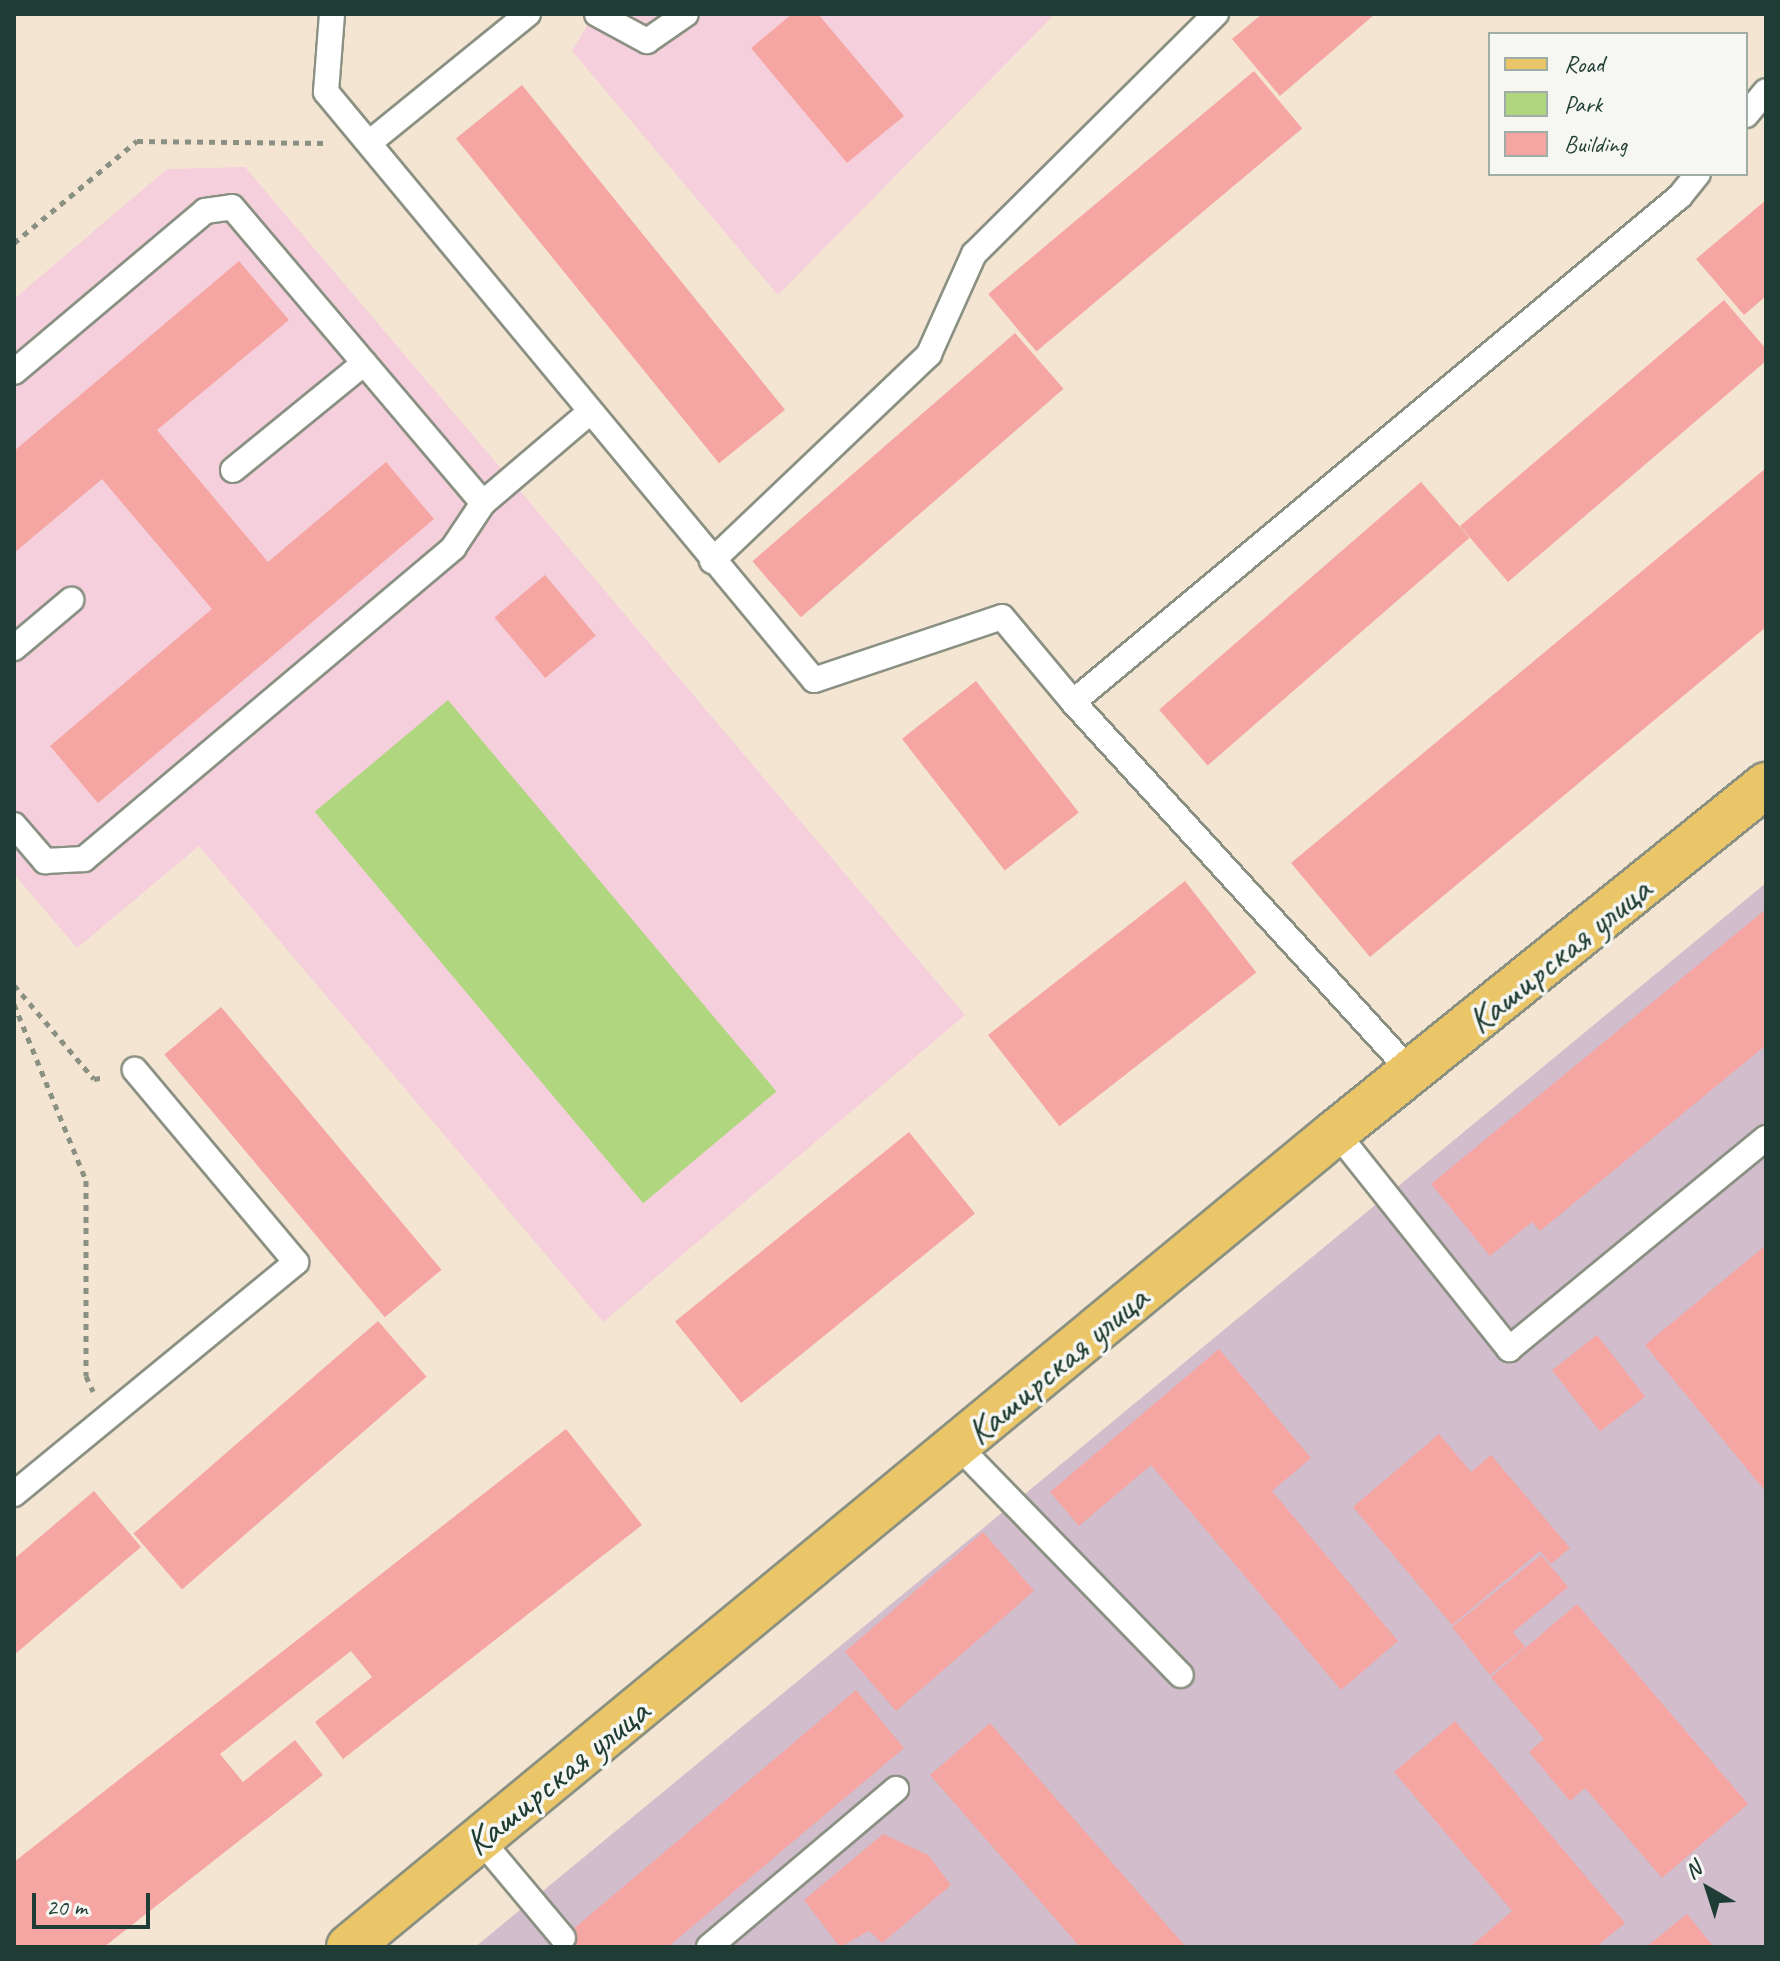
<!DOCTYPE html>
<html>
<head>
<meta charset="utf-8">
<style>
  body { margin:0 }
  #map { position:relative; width:1780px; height:1961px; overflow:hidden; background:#f4e5d2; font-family:Caveat,sans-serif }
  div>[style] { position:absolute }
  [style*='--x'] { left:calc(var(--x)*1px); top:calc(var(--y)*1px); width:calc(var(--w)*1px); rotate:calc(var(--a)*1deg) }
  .built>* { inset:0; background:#f5cfdc }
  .industrial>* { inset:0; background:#d1bdcc }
  .green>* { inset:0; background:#b1d680; transform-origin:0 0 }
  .building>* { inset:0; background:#f5a6a3; transform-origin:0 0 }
  .path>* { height:5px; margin-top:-2.5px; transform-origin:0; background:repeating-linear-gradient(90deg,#8a9183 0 6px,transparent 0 12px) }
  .roads { filter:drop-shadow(2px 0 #8a9183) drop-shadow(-2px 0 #8a9183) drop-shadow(0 2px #8a9183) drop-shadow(0 -2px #8a9183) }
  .lane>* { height:24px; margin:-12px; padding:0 12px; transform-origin:12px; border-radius:12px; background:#fff }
  .primary>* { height:44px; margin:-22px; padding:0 22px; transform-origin:22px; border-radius:22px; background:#ebc669 }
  span { translate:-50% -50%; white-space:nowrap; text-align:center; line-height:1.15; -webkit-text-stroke:7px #f6f6f2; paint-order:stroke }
  .street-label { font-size:38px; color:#1f3d34 }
  .frame { position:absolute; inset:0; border:16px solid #1f3d34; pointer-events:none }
  .legend { position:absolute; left:1488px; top:32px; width:260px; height:144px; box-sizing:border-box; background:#f6f6f2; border:2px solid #a0aca6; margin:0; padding:10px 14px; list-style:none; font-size:24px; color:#1f3d34 }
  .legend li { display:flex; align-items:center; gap:16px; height:40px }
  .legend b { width:40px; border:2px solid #a0aca6 }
  .north { position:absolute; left:1668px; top:1849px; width:80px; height:80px; -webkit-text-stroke:6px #f6f6f2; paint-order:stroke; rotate:321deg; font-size:22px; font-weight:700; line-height:32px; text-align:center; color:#1f3d34 }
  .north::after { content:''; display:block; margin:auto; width:28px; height:36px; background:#1f3d34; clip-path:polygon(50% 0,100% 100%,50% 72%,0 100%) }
  .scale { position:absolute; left:32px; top:1893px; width:118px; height:36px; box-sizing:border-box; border:4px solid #1f3d34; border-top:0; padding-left:10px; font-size:24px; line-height:28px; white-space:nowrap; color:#1f3d34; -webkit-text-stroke:6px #f6f6f2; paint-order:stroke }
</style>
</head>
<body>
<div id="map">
  <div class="built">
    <i style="clip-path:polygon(594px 14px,1055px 14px,778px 295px,572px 51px)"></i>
    <i style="clip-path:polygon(245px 167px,965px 1015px,603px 1322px,199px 846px,77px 948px,14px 874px,14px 299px,167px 169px)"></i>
  </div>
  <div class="industrial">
    <i style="clip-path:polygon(1766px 883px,1766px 1947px,475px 1947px,1197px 1352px)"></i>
  </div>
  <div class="green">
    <i style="left:448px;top:700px;width:511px;height:174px;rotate:50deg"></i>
  </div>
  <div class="building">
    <i style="clip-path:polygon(792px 14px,818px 14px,904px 116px,847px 163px,751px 48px)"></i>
    <i style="clip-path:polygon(1262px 14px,1375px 14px,1280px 96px,1232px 39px)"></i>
    <i style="left:1254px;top:71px;width:75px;height:347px;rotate:50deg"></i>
    <i style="left:522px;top:85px;width:418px;height:85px;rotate:51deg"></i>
    <i style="clip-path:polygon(1766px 200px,1766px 296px,1744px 315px,1696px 259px)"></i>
    <i style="clip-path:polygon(239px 261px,289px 320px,157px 430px,268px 562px,386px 462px,434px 519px,98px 803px,50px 746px,212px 609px,102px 479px,14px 553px,14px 451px)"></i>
    <i style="clip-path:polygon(1724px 300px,1766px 349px,1766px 361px,1508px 582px,1460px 526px)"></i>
    <i style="left:1015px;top:333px;width:74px;height:348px;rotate:49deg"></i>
    <i style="clip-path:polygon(1766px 468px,1766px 627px,1370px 957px,1291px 863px)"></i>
    <i style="left:1421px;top:482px;width:74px;height:347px;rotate:49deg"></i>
    <i style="left:545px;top:575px;width:79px;height:66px;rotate:50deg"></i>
    <i style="left:976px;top:681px;width:167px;height:94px;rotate:52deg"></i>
    <i style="left:1185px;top:881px;width:116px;height:250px;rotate:52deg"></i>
    <i style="clip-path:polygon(1766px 909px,1766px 1045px,1540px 1231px,1532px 1222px,1490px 1256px,1431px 1184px)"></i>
    <i style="left:221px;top:1007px;width:343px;height:74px;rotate:50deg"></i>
    <i style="left:909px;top:1132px;width:105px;height:301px;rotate:51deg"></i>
    <i style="clip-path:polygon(1766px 1245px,1766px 1492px,1645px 1345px)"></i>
    <i style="left:378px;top:1321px;width:74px;height:324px;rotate:49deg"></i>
    <i style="left:1597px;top:1335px;width:78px;height:57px;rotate:52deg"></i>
    <i style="clip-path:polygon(1219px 1349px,1311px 1458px,1272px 1491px,1398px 1641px,1341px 1690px,1151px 1465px,1079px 1526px,1050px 1492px)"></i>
    <i style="clip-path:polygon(566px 1429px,642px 1525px,343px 1759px,315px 1722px,372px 1677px,351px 1651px,220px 1754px,243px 1782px,295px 1740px,323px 1775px,104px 1947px,14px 1947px,14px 1862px)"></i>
    <i style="clip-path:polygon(1439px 1434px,1471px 1472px,1491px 1455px,1570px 1548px,1551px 1564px,1540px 1551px,1452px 1625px,1353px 1507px)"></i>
    <i style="clip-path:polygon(94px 1491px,141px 1547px,14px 1655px,14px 1559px)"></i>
    <i style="left:983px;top:1532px;width:78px;height:183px;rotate:49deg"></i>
    <i style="clip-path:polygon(1541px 1555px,1568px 1587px,1513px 1632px,1525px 1647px,1490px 1675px,1452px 1627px)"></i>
    <i style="clip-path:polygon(1577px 1604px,1748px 1804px,1662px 1878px,1585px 1788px,1570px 1801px,1529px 1752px,1544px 1739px,1491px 1677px)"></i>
    <i style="clip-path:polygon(856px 1690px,904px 1748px,668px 1947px,552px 1947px)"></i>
    <i style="clip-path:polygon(1455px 1721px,1625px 1923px,1596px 1947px,1470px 1947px,1512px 1911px,1394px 1772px)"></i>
    <i style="clip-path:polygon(990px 1723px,1186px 1947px,1080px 1947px,930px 1775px)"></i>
    <i style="clip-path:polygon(883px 1834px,928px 1855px,951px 1885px,882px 1943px,869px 1931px,840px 1947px,804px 1900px)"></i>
    <i style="clip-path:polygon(1687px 1914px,1714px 1947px,1646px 1947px)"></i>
  </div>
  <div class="path">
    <i style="--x:14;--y:243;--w:160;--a:-39.7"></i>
    <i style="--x:137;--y:141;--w:191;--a:0.6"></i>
    <i style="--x:14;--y:985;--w:123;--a:49.6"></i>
    <i style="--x:94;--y:1079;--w:11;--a:-10"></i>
    <i style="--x:14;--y:1004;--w:190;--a:67.8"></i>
    <i style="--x:86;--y:1180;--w:196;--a:90"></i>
    <i style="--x:86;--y:1376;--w:17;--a:65"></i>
  </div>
  <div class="roads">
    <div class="lane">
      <i style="--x:332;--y:14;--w:78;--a:94.4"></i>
      <i style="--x:326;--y:92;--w:764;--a:50.31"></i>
      <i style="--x:814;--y:680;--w:198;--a:-18.5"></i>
      <i style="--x:1002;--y:617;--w:111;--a:50.1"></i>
      <i style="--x:1073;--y:702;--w:504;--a:47.57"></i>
      <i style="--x:597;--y:14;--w:57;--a:28.4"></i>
      <i style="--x:647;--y:41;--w:47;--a:-34.7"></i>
      <i style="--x:1746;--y:115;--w:31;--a:-50"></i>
      <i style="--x:369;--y:143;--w:205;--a:-39.1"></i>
      <i style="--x:14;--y:372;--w:250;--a:-40.1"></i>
      <i style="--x:205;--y:211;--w:27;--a:-8"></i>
      <i style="--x:232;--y:207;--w:388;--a:49.7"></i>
      <i style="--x:233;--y:470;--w:169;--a:-39.2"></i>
      <i style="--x:712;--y:561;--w:300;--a:-43.6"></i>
      <i style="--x:929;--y:354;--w:110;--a:-65.8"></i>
      <i style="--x:974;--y:254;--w:341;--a:-44.8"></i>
      <i style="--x:14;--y:648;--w:75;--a:-40.1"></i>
      <i style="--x:1073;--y:702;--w:790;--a:-39.81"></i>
      <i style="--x:1680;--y:196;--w:28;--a:-51"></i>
      <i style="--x:14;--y:825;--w:48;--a:49.3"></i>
      <i style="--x:45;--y:861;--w:39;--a:-3"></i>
      <i style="--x:84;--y:859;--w:483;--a:-40.1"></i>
      <i style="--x:453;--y:548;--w:54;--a:-56.3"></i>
      <i style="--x:483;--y:503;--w:140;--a:-40.4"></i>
      <i style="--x:1336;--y:1132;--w:278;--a:51.4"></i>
      <i style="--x:1509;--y:1349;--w:333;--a:-39.4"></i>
      <i style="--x:959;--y:1447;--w:318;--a:45.8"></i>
      <i style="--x:14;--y:1494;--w:365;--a:-39.4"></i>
      <i style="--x:296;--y:1262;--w:251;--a:-130"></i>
      <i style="--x:480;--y:1839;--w:129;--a:50"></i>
      <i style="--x:709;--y:1947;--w:245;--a:-40.2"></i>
    </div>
    <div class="primary">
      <i style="--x:349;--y:1947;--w:1280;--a:-39.55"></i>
      <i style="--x:1336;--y:1132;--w:553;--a:-38.9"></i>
    </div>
  </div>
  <div class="street-label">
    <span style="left:1559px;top:955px;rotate:-39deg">Каширская улица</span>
    <span style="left:1057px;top:1365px;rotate:-40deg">Каширская улица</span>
    <span style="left:557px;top:1777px;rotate:-39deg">Каширская улица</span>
  </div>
  <div class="frame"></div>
  <ul class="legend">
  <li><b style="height:10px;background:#ebc669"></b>Road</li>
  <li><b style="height:22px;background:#b1d680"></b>Park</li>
  <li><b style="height:22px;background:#f5a6a3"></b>Building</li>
  </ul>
  <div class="north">N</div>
  <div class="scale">20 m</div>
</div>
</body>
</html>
